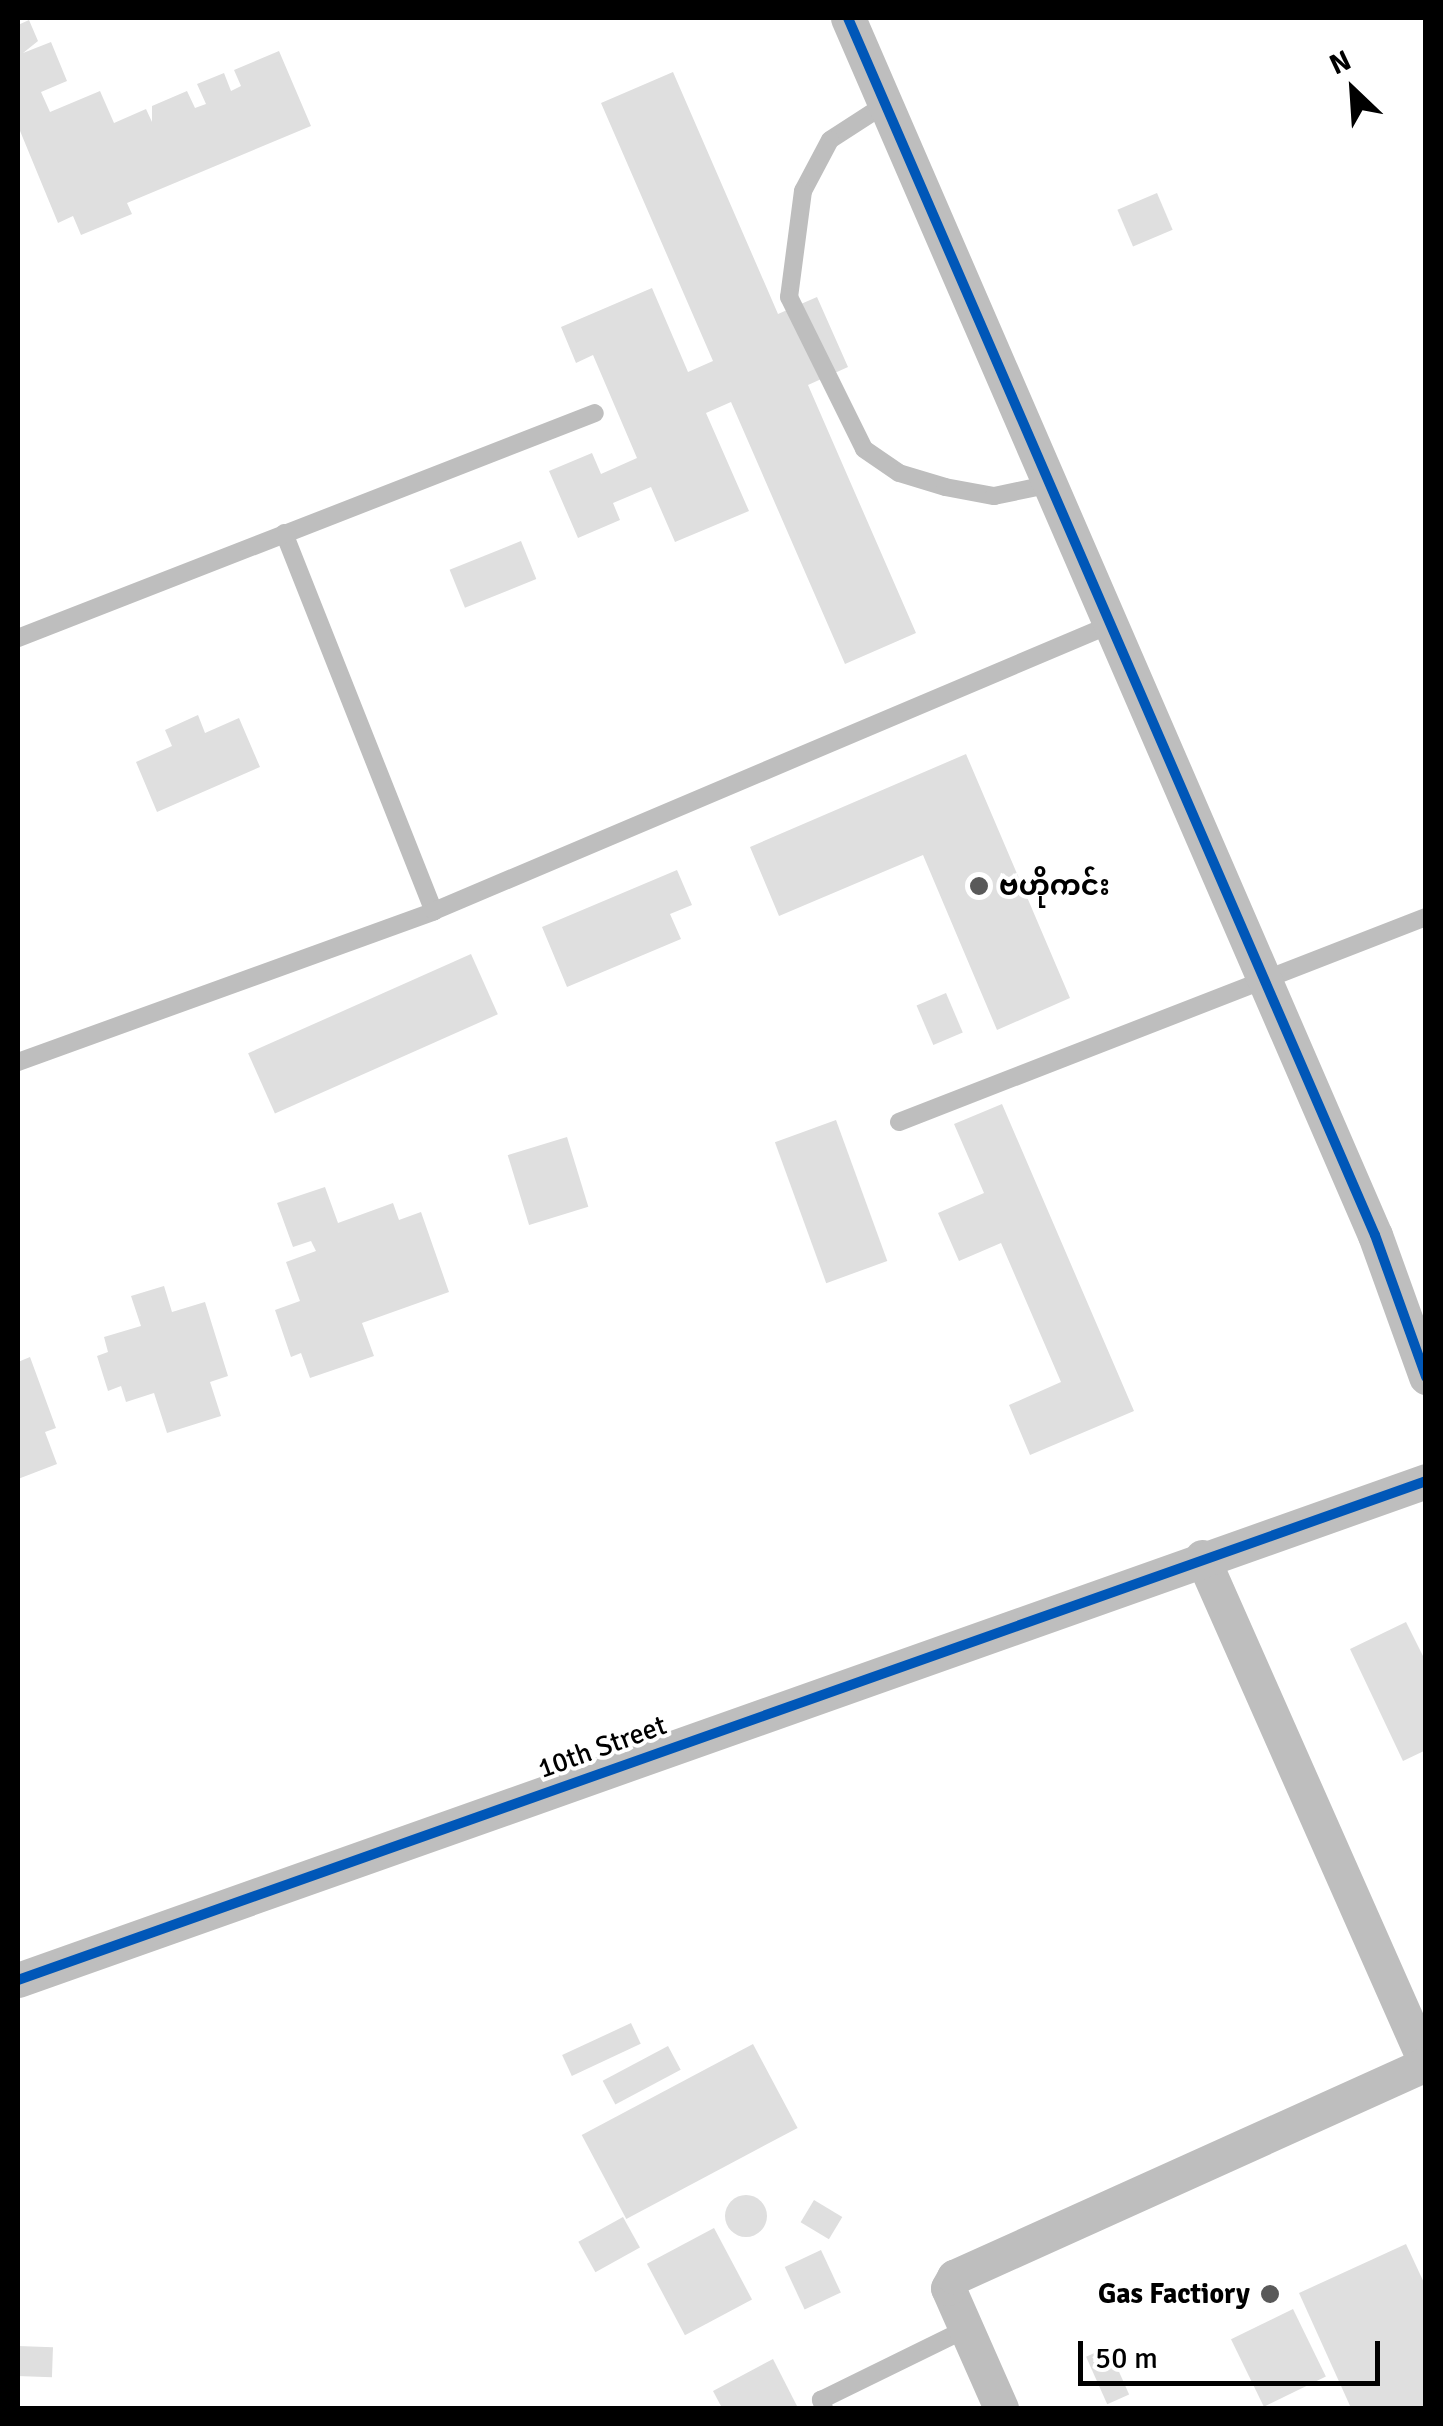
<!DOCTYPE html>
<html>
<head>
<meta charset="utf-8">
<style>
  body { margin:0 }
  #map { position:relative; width:1443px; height:2426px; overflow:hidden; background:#fff; font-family:Signika,"Noto Sans Myanmar",sans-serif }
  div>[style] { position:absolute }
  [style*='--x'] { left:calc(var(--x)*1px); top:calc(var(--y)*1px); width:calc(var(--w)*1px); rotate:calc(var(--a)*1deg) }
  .building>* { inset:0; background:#dfdfdf; transform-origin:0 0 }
  .round { border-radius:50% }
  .service>* { height:18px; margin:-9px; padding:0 9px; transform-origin:9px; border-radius:9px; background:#bebebe }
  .minor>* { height:35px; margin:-17.5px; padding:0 17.5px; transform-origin:17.5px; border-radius:17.5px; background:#bebebe }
  .cycleway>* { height:10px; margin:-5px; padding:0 5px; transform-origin:5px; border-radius:5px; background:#0057b8 }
  .dots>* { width:28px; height:28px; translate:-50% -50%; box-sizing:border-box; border:5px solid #fff; border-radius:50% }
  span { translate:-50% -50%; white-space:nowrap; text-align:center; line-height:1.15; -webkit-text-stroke:8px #fff; paint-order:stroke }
  .poi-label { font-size:28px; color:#000; font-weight:700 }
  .left { translate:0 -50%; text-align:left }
  .right { translate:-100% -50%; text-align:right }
  .street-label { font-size:28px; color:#000 }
  .frame { position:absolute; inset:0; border:20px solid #000; pointer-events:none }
  .north { position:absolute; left:1303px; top:40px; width:100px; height:100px; -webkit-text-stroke:8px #fff; paint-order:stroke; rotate:335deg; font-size:28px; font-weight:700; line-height:40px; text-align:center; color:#000 }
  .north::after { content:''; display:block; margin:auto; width:35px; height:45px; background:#000; clip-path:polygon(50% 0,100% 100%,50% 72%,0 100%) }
  .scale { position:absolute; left:1078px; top:2341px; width:302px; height:45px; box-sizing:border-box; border:5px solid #000; border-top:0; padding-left:12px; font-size:30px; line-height:35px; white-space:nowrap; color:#000; -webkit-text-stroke:8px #fff; paint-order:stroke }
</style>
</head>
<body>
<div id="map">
  <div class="building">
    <i style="clip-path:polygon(29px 20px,38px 41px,23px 53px,51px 42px,67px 81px,41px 92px,50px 112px,100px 91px,114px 123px,146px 109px,152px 122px,152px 106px,187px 91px,195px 108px,206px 104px,197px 84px,224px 73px,231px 91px,241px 86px,234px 70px,279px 51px,311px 126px,127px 203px,132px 214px,81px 235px,73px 216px,58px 223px,18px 126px,18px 25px)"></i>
    <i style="clip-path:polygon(673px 72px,778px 314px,817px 297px,848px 367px,808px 385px,916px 633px,845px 664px,731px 402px,706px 413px,749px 511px,675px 542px,651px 487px,613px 503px,620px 520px,578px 538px,549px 471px,592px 453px,601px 474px,637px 458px,593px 355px,576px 363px,561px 327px,652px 288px,688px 372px,713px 361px,601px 103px)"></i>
    <i style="left:1157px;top:193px;width:40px;height:43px;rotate:67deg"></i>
    <i style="left:521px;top:541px;width:41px;height:77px;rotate:68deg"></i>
    <i style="clip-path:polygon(198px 715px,205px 733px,239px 718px,260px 767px,157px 812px,136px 762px,172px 746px,165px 730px)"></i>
    <i style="clip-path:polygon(966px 754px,1070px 998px,997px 1030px,923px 855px,779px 916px,750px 847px)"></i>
    <i style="clip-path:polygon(677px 870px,692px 905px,670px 914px,681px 939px,567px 987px,542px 927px)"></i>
    <i style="left:471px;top:954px;width:66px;height:244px;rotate:66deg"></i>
    <i style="left:946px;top:993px;width:43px;height:32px;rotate:67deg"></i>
    <i style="clip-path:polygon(1002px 1104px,1134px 1411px,1030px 1455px,1009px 1405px,1061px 1382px,1001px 1243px,959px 1261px,938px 1213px,984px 1193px,954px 1124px)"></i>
    <i style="left:836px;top:1120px;width:150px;height:65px;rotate:70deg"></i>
    <i style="left:567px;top:1137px;width:73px;height:62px;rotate:73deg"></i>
    <i style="clip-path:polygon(325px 1187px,338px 1223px,393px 1203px,399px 1220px,421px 1212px,449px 1292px,362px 1323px,374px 1356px,310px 1378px,301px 1353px,291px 1357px,275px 1310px,300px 1301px,286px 1262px,316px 1251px,311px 1241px,293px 1247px,277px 1203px)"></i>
    <i style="clip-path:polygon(164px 1286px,172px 1312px,205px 1302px,228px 1376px,210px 1382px,221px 1416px,167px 1433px,154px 1393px,126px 1402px,121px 1386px,108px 1391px,97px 1356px,108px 1352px,104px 1337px,141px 1326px,131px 1296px)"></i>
    <i style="clip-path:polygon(30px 1357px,56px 1428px,45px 1432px,57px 1464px,18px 1479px,18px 1362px)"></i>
    <i style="clip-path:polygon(1406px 1622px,1426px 1662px,1426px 1750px,1403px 1761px,1350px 1649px)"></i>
    <i style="left:631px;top:2023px;width:23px;height:76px;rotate:65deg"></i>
    <i style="left:753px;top:2044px;width:95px;height:194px;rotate:62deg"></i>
    <i style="left:668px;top:2046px;width:27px;height:74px;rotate:62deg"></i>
    <i class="round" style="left:725px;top:2195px;width:42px;height:42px"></i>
    <i style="left:814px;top:2200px;width:33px;height:26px;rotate:31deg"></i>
    <i style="left:623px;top:2217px;width:35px;height:51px;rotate:61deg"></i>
    <i style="left:714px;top:2228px;width:81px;height:76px;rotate:62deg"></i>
    <i style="clip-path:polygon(1406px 2244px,1426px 2287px,1426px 2408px,1351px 2408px,1299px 2293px)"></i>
    <i style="left:821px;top:2250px;width:47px;height:40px;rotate:65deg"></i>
    <i style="left:1293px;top:2309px;width:75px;height:69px;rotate:64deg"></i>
    <i style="left:18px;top:2346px;width:35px;height:30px;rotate:2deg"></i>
    <i style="left:1108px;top:2347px;width:52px;height:24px;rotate:66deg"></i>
    <i style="clip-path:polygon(773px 2359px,798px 2408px,722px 2408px,713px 2391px)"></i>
  </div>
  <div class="service">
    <i style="--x:884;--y:105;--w:64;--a:147.1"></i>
    <i style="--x:830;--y:140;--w:58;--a:117.9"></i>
    <i style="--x:803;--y:191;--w:107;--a:97.5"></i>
    <i style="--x:789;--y:297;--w:169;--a:63.7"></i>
    <i style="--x:864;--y:449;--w:42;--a:34.4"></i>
    <i style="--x:899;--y:473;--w:48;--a:16.9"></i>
    <i style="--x:945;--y:487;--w:50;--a:10.4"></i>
    <i style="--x:994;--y:496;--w:53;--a:-11.9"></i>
    <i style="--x:284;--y:533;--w:407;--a:68.4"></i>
    <i style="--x:18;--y:638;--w:619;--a:-21.3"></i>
    <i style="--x:18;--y:1062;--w:443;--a:-19.9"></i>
    <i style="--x:434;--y:911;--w:731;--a:-22.95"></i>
    <i style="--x:899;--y:1122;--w:565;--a:-21.26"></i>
    <i style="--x:824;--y:2408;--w:9;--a:-111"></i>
    <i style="--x:821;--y:2400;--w:161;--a:-26.1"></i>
  </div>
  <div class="minor">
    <i style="--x:848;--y:18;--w:1326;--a:66.59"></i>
    <i style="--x:1375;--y:1235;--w:151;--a:70.2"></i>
    <i style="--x:1202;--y:1557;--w:554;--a:66.16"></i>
    <i style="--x:18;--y:1980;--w:1494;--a:-19.51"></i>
    <i style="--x:1001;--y:2408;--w:131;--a:-113.8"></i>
    <i style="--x:948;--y:2288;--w:13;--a:-61"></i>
    <i style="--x:954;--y:2277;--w:518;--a:-24.29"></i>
  </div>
  <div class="cycleway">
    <i style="--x:848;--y:18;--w:1326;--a:66.59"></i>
    <i style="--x:1375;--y:1235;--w:151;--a:70.2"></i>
    <i style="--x:18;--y:1980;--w:1494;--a:-19.51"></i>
  </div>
  <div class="dots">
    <i style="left:979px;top:886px;background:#595959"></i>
    <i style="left:1270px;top:2294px;background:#595959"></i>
  </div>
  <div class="poi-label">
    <span class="left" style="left:999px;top:886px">ဗဟိုကင်း</span>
    <span class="right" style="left:1250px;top:2294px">Gas Factiory</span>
  </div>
  <div class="street-label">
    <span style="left:602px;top:1747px;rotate:-20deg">10th Street</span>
  </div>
  <div class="frame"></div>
  <div class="north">N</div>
  <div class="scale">50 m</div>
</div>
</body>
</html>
